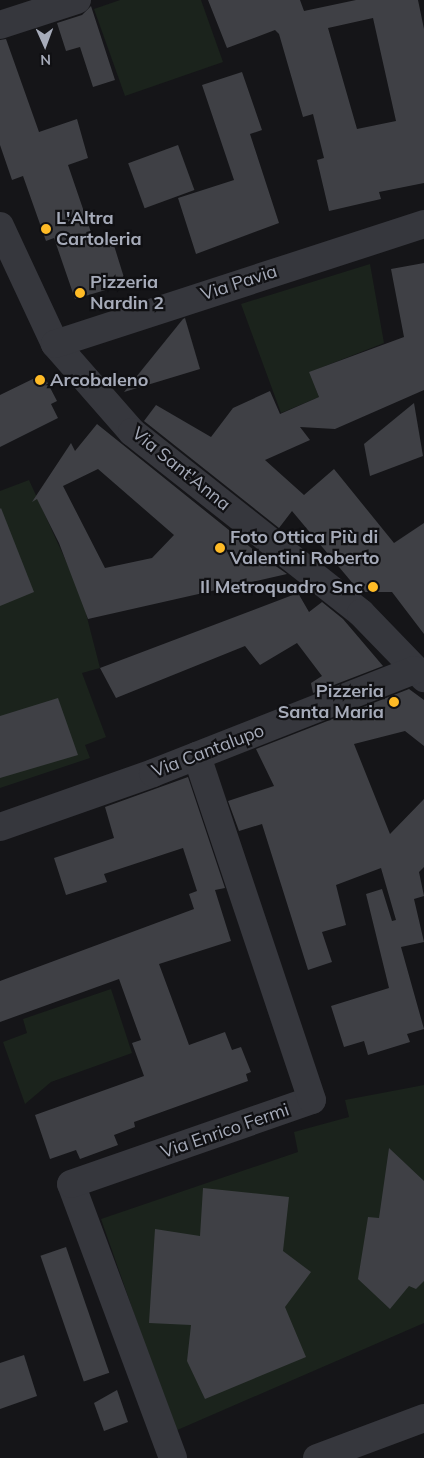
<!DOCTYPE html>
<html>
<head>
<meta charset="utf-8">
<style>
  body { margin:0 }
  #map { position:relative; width:424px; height:1458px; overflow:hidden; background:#151518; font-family:Mulish,sans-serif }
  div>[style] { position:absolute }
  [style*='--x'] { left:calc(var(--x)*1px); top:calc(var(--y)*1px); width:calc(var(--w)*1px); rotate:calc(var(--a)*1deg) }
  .green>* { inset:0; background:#1b231c }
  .building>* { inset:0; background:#3f4045; transform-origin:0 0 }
  .minor>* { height:28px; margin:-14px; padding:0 14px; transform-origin:14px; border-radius:14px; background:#36373d }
  .dots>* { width:14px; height:14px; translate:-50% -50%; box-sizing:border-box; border:2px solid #101013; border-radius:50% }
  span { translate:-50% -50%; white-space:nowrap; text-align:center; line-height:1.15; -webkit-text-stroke:4.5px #101013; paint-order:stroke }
  .poi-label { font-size:18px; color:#a6abb9; font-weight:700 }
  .left { translate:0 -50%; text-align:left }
  .right { translate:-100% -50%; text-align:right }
  .street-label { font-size:18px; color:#a6abb9 }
  .north { position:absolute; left:20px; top:20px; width:50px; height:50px; -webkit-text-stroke:4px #101013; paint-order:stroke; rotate:178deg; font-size:14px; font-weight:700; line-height:20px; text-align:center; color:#a6abb9 }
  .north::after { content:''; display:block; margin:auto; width:18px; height:22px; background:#a6abb9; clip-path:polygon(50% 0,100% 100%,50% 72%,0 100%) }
</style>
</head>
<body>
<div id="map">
  <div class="green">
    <i style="clip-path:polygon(120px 0,201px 0,223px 62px,125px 96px,94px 9px)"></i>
    <i style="clip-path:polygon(370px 264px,384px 343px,310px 372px,319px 397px,281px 413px,241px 304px)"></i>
    <i style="clip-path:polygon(29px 480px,81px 594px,100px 668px,82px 673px,106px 737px,85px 745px,90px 758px,0 788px,0 491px)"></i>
    <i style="clip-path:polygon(111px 989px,132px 1053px,51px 1082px,25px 1104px,3px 1042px,27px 1033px,23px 1019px)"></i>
    <i style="clip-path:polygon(424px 1085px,424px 1323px,175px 1431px,101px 1219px,298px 1152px,294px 1132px,349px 1117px,345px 1100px)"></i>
  </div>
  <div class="building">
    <i style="clip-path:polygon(evenodd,208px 0,300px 0,304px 11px,356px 0,418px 0,424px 29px,424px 183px,379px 192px,381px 199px,329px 211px,317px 160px,324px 158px,313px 114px,303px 117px,279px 34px,275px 30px,227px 48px,208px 0,373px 18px,396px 121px,357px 129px,328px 28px,373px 18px)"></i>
    <i style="clip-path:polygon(91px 6px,115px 80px,93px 87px,80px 47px,66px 51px,57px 23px,82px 15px)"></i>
    <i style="clip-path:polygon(6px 39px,39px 132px,77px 119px,88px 158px,68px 165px,95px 244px,112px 239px,126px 284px,75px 299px,54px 238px,46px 241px,23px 176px,12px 180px,0 145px,0 40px)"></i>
    <i style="clip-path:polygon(242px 72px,262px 130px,250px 134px,279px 223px,196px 254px,178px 198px,234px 180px,202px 85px)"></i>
    <i style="left:178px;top:145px;width:48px;height:53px;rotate:70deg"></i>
    <i style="clip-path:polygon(424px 263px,424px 390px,335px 429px,300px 427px,310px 440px,265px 460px,304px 495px,334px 469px,394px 543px,424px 523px,424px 634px,392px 592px,360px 592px,292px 511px,279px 528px,144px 421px,156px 405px,211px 437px,233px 408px,270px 391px,280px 414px,319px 397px,309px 372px,404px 337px,391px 269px)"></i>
    <i style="clip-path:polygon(185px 318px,200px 369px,124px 392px,183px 319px)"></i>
    <i style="clip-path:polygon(43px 374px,57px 401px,51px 404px,58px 418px,0 447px,0 395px)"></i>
    <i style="clip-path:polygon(414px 403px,423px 456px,370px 476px,364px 444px)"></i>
    <i style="clip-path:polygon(evenodd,97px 424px,260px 555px,287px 574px,88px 619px,59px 543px,37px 499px,32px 502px,71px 443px,75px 451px,97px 424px,98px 469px,174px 535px,152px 558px,105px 568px,63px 486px,98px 469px)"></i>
    <i style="clip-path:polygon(1px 508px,34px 592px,0 606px,0 509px)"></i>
    <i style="clip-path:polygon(298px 593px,309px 612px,322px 602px,343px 619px,383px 666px,313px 693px,311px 683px,322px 676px,297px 643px,260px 665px,245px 646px,116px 698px,100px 668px)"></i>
    <i style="clip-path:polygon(409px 689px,424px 700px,424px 746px,405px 731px,354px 744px,390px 834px,424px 799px,424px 867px,419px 872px,424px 896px,414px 899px,424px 942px,401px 947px,424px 1029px,407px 1034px,410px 1042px,368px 1055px,364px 1041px,344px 1047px,331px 1006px,389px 988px,366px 894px,382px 889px,392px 921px,396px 920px,381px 868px,336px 885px,346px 925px,322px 932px,332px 962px,308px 970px,262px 824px,239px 831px,228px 801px,274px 786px,256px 749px)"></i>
    <i style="clip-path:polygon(58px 698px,78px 755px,0 778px,0 716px)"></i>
    <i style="clip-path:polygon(188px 777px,225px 888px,215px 890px,231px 941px,159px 964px,189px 1045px,225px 1032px,232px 1050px,241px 1047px,251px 1072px,246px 1074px,248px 1081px,134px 1122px,135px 1127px,114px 1135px,118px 1145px,80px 1159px,76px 1150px,50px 1159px,35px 1115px,144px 1076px,132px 1043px,141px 1040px,119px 979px,0 1022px,0 981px,194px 909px,189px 894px,197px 891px,183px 848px,104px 874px,107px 882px,66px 895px,54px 858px,114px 838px,105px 807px)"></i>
    <i style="clip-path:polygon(389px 1148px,424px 1181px,424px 1281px,416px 1289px,409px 1286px,390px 1309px,358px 1279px,368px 1217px,379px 1218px)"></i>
    <i style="clip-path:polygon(203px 1188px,289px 1197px,283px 1251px,311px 1272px,285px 1307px,306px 1357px,205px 1399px,187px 1361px,191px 1325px,149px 1323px,155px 1229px,200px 1236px)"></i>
    <i style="left:66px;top:1247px;width:133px;height:27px;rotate:71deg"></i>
    <i style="clip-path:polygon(24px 1355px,37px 1396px,0 1409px,0 1363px)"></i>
    <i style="clip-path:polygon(117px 1390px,128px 1422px,104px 1431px,94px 1403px)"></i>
  </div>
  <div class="minor">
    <i style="--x:0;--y:25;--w:81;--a:-18"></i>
    <i style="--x:0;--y:226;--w:130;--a:65"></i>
    <i style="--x:55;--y:344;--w:117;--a:48.8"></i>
    <i style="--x:132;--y:432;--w:292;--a:38.3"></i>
    <i style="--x:361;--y:613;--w:91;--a:45.9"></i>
    <i style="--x:55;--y:344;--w:388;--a:-18"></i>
    <i style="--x:0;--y:827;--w:162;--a:-19.4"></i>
    <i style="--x:153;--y:773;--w:281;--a:-21.5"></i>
    <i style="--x:173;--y:1458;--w:292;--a:-110.4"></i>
    <i style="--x:71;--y:1184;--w:255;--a:-19.2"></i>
    <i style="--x:312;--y:1100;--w:363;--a:-108.5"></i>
    <i style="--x:317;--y:1458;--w:114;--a:-20.5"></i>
  </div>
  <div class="dots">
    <i style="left:46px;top:229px;background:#ffbb26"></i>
    <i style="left:80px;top:293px;background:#ffbb26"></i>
    <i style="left:40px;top:380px;background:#ffbb26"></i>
    <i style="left:220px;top:548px;background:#ffbb26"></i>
    <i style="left:373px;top:587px;background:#ffbb26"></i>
    <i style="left:394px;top:702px;background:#ffbb26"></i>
  </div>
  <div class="poi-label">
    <span class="left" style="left:56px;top:229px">L'Altra<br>Cartoleria</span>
    <span class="left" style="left:90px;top:293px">Pizzeria<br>Nardin 2</span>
    <span class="left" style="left:50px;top:380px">Arcobaleno</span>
    <span class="left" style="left:230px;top:548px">Foto Ottica Più di<br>Valentini Roberto</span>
    <span class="right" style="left:363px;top:587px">Il Metroquadro Snc</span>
    <span class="right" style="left:384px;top:702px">Pizzeria<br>Santa Maria</span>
  </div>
  <div class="street-label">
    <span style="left:239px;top:283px;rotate:-18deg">Via Pavia</span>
    <span style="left:181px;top:469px;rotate:39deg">Via Sant'Anna</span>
    <span style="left:208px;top:751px;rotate:-21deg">Via Cantalupo</span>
    <span style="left:225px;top:1131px;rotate:-19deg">Via Enrico Fermi</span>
  </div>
  <div class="north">N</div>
</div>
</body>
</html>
